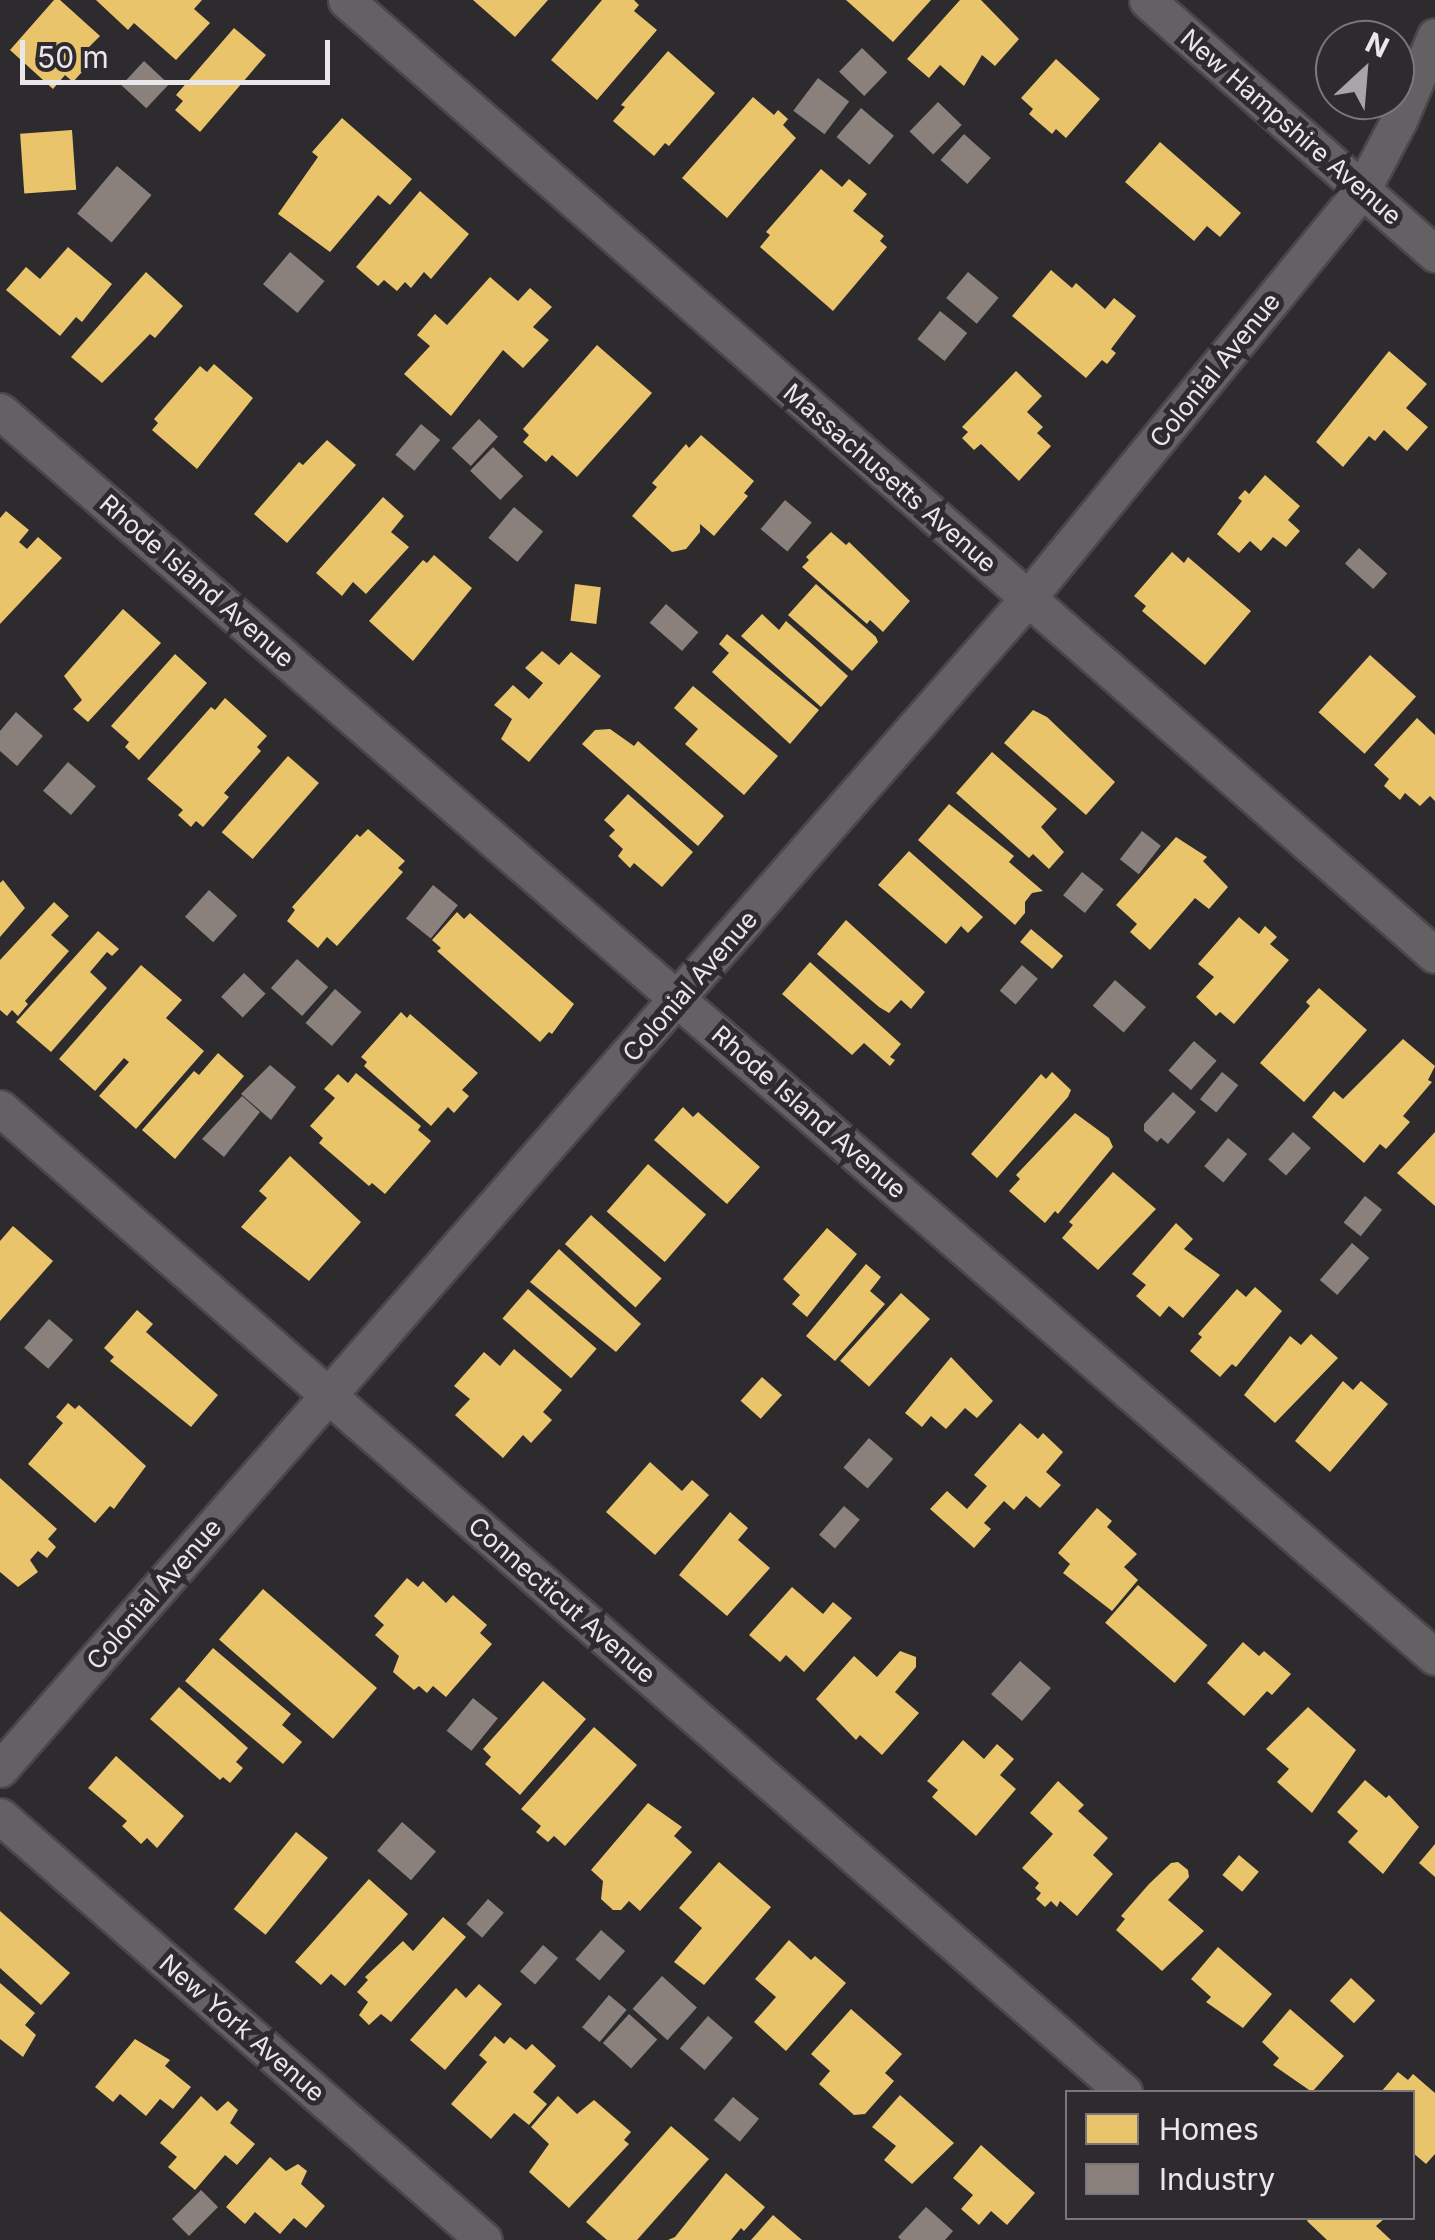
<!DOCTYPE html>
<html>
<head>
<meta charset="utf-8">
<style>
  body { margin:0 }
  #map { position:relative; width:1435px; height:2240px; overflow:hidden; background:#2e2b2f; font-family:Inter,sans-serif }
  div>[style] { position:absolute }
  [style*='--x'] { left:calc(var(--x)*1px); top:calc(var(--y)*1px); width:calc(var(--w)*1px); rotate:calc(var(--a)*1deg) }
  .homes>* { inset:0; background:#e9c46a; transform-origin:0 0 }
  .industry>* { inset:0; background:#8a817c; transform-origin:0 0 }
  .roads { filter:drop-shadow(2px 0 #494749) drop-shadow(-2px 0 #494749) drop-shadow(0 2px #494749) drop-shadow(0 -2px #494749) }
  .minor>* { height:35px; margin:-17.5px; padding:0 17.5px; transform-origin:17.5px; border-radius:17.5px; background:#646164 }
  span { translate:-50% -50%; white-space:nowrap; text-align:center; line-height:1.15; -webkit-text-stroke:10px #2f2a30; paint-order:stroke }
  .street-label { font-size:25px; color:#eae7ea }
  .legend { position:absolute; left:1065px; top:2090px; width:350px; height:130px; box-sizing:border-box; background:#2f2a30; border:2px solid #7a767a; margin:0; padding:12px 18px; list-style:none; font-size:30px; color:#eae7ea }
  .legend li { display:flex; align-items:center; gap:20px; height:50px }
  .legend b { width:50px; border:2px solid #7a767a }
  .north { position:absolute; left:1315px; top:20px; width:100px; height:100px; box-sizing:border-box; background:#2f2a30; border:2px solid #7a767a; border-radius:50%; rotate:26deg; font-size:28px; font-weight:700; line-height:40px; text-align:center; color:#eae7ea }
  .north::after { content:''; display:block; margin:auto; width:35px; height:45px; background:#a8a5a9; clip-path:polygon(50% 0,100% 100%,50% 72%,0 100%) }
  .scale { position:absolute; left:20px; top:40px; width:310px; height:45px; box-sizing:border-box; border:5px solid #eae7ea; border-top:0; padding-left:12px; font-size:30px; line-height:35px; white-space:nowrap; color:#eae7ea; -webkit-text-stroke:8px #2f2a30; paint-order:stroke }
</style>
</head>
<body>
<div id="map">
  <div class="homes">
    <i style="clip-path:polygon(54px 0,60px 0,100px 36px,88px 48px,97px 55px,73px 82px,65px 75px,53px 89px,10px 50px)"></i>
    <i style="clip-path:polygon(96px 0,202px 0,194px 9px,210px 23px,176px 60px,134px 23px,128px 30px)"></i>
    <i style="clip-path:polygon(473px 0,548px 0,515px 37px)"></i>
    <i style="clip-path:polygon(602px 0,634px 0,639px 5px,634px 11px,657px 30px,597px 100px,551px 60px)"></i>
    <i style="clip-path:polygon(846px 0,931px 0,893px 42px)"></i>
    <i style="clip-path:polygon(960px 0,981px 0,1019px 39px,995px 66px,982px 55px,964px 86px,940px 65px,929px 78px,907px 59px)"></i>
    <i style="clip-path:polygon(234px 28px,266px 55px,200px 132px,175px 110px,183px 101px,176px 95px)"></i>
    <i style="clip-path:polygon(668px 51px,715px 93px,669px 146px,665px 143px,654px 156px,613px 121px,625px 107px,621px 105px)"></i>
    <i style="clip-path:polygon(1056px 59px,1100px 99px,1066px 138px,1056px 129px,1052px 134px,1029px 114px,1033px 109px,1021px 98px)"></i>
    <i style="clip-path:polygon(753px 97px,774px 115px,778px 110px,788px 119px,783px 125px,796px 138px,727px 218px,682px 178px)"></i>
    <i style="clip-path:polygon(342px 118px,412px 179px,390px 205px,378px 195px,330px 252px,278px 214px,318px 157px,312px 152px)"></i>
    <i style="left:72px;top:130px;width:60px;height:52px;rotate:86deg"></i>
    <i style="clip-path:polygon(1160px 142px,1241px 213px,1220px 237px,1207px 226px,1194px 241px,1125px 182px)"></i>
    <i style="clip-path:polygon(821px 169px,842px 187px,849px 179px,867px 194px,853px 211px,884px 236px,880px 241px,887px 247px,833px 311px,760px 247px,770px 235px,766px 232px)"></i>
    <i style="clip-path:polygon(420px 191px,469px 234px,431px 279px,424px 272px,411px 288px,405px 282px,397px 291px,384px 280px,378px 286px,356px 267px)"></i>
    <i style="clip-path:polygon(68px 247px,112px 284px,82px 322px,76px 317px,60px 336px,6px 290px,26px 267px,40px 279px)"></i>
    <i style="clip-path:polygon(1051px 270px,1072px 288px,1076px 283px,1105px 309px,1114px 298px,1136px 316px,1111px 349px,1116px 353px,1107px 364px,1102px 360px,1086px 378px,1012px 316px)"></i>
    <i style="clip-path:polygon(146px 272px,183px 306px,155px 338px,150px 334px,102px 383px,71px 357px)"></i>
    <i style="clip-path:polygon(490px 277px,518px 301px,530px 288px,552px 307px,533px 327px,549px 340px,523px 368px,503px 350px,451px 416px,404px 374px,430px 346px,417px 335px,435px 314px,447px 325px)"></i>
    <i style="clip-path:polygon(597px 345px,652px 393px,577px 477px,552px 455px,546px 462px,523px 442px,529px 435px,523px 429px)"></i>
    <i style="clip-path:polygon(1389px 351px,1427px 384px,1406px 408px,1428px 427px,1407px 451px,1384px 430px,1375px 441px,1369px 436px,1343px 467px,1316px 442px)"></i>
    <i style="clip-path:polygon(214px 364px,253px 398px,197px 469px,152px 430px,158px 423px,154px 419px,200px 366px,207px 372px)"></i>
    <i style="clip-path:polygon(1016px 371px,1042px 396px,1027px 412px,1043px 427px,1037px 433px,1051px 446px,1019px 481px,981px 444px,974px 450px,962px 438px,968px 432px,962px 427px)"></i>
    <i style="clip-path:polygon(701px 435px,754px 481px,744px 493px,748px 496px,714px 536px,700px 524px,700px 532px,686px 549px,672px 552px,632px 516px,657px 487px,652px 483px,686px 444px,689px 448px)"></i>
    <i style="clip-path:polygon(327px 440px,356px 465px,287px 543px,254px 514px,299px 462px,303px 465px)"></i>
    <i style="clip-path:polygon(1265px 475px,1300px 506px,1288px 520px,1300px 531px,1286px 547px,1273px 537px,1261px 551px,1250px 541px,1239px 553px,1217px 534px,1242px 501px,1238px 498px,1245px 490px,1249px 494px)"></i>
    <i style="clip-path:polygon(383px 497px,404px 516px,391px 532px,409px 547px,366px 594px,353px 582px,342px 596px,316px 573px)"></i>
    <i style="clip-path:polygon(6px 511px,29px 530px,19px 542px,27px 549px,38px 537px,62px 558px,0 624px,0 518px)"></i>
    <i style="clip-path:polygon(831px 532px,846px 545px,849px 542px,910px 601px,883px 632px,870px 620px,867px 624px,802px 567px,809px 560px,806px 557px)"></i>
    <i style="clip-path:polygon(1172px 552px,1184px 563px,1188px 557px,1251px 611px,1205px 665px,1142px 611px,1146px 606px,1134px 596px)"></i>
    <i style="clip-path:polygon(434px 555px,472px 588px,413px 661px,369px 621px,423px 560px,427px 563px)"></i>
    <i style="left:575px;top:584px;width:26px;height:37px;rotate:7deg"></i>
    <i style="clip-path:polygon(816px 584px,876px 637px,878px 642px,852px 671px,788px 615px)"></i>
    <i style="clip-path:polygon(123px 609px,161px 643px,88px 722px,73px 709px,82px 700px,64px 676px)"></i>
    <i style="clip-path:polygon(762px 614px,779px 630px,786px 621px,848px 676px,821px 707px,741px 636px)"></i>
    <i style="clip-path:polygon(727px 634px,819px 710px,790px 744px,712px 672px,729px 653px,719px 644px)"></i>
    <i style="clip-path:polygon(542px 651px,559px 665px,571px 652px,601px 676px,529px 762px,501px 739px,512px 719px,494px 705px,513px 685px,529px 699px,543px 683px,525px 668px)"></i>
    <i style="clip-path:polygon(175px 654px,207px 683px,139px 760px,125px 747px,129px 742px,111px 726px)"></i>
    <i style="left:1370px;top:655px;width:62px;height:77px;rotate:42deg"></i>
    <i style="clip-path:polygon(693px 686px,778px 756px,744px 795px,685px 744px,698px 729px,674px 708px)"></i>
    <i style="clip-path:polygon(225px 698px,267px 736px,257px 747px,261px 751px,224px 793px,229px 797px,203px 827px,196px 821px,191px 827px,178px 815px,183px 810px,147px 779px,211px 707px,215px 710px)"></i>
    <i style="clip-path:polygon(1033px 710px,1047px 717px,1115px 782px,1086px 815px,1004px 743px)"></i>
    <i style="clip-path:polygon(1417px 718px,1435px 735px,1435px 801px,1430px 796px,1420px 806px,1405px 793px,1400px 800px,1384px 786px,1389px 779px,1374px 765px)"></i>
    <i style="clip-path:polygon(610px 729px,634px 746px,638px 741px,724px 816px,698px 846px,582px 744px,595px 730px)"></i>
    <i style="clip-path:polygon(992px 752px,1057px 809px,1041px 827px,1064px 852px,1049px 869px,1033px 854px,1029px 858px,956px 793px)"></i>
    <i style="left:288px;top:756px;width:41px;height:101px;rotate:41deg"></i>
    <i style="clip-path:polygon(628px 794px,693px 852px,662px 887px,634px 863px,630px 868px,618px 856px,623px 849px,609px 836px,615px 830px,604px 820px)"></i>
    <i style="clip-path:polygon(949px 804px,1014px 856px,1009px 862px,1043px 891px,1032px 893px,1025px 902px,1025px 913px,1015px 925px,918px 840px)"></i>
    <i style="clip-path:polygon(368px 829px,405px 861px,398px 868px,403px 872px,337px 946px,327px 937px,318px 948px,287px 921px,295px 910px,292px 907px,357px 834px,360px 837px)"></i>
    <i style="clip-path:polygon(1176px 837px,1207px 857px,1203px 861px,1228px 887px,1209px 909px,1195px 898px,1150px 950px,1130px 932px,1137px 924px,1116px 905px)"></i>
    <i style="clip-path:polygon(909px 851px,983px 917px,968px 933px,961px 926px,946px 944px,878px 885px)"></i>
    <i style="clip-path:polygon(3px 880px,25px 908px,0 937px,0 883px)"></i>
    <i style="clip-path:polygon(54px 902px,69px 916px,51px 935px,69px 951px,25px 1001px,28px 1004px,18px 1016px,12px 1010px,7px 1016px,0 1010px,0 960px)"></i>
    <i style="clip-path:polygon(457px 912px,464px 919px,470px 913px,574px 1004px,552px 1034px,549px 1032px,540px 1042px,437px 951px,441px 948px,432px 940px)"></i>
    <i style="clip-path:polygon(1239px 917px,1259px 934px,1265px 926px,1277px 937px,1270px 944px,1289px 960px,1234px 1024px,1220px 1012px,1216px 1016px,1196px 997px,1214px 977px,1198px 964px)"></i>
    <i style="clip-path:polygon(846px 920px,925px 992px,911px 1009px,901px 1000px,889px 1013px,879px 1007px,817px 954px)"></i>
    <i style="left:1031px;top:929px;width:42px;height:17px;rotate:40deg"></i>
    <i style="clip-path:polygon(98px 931px,119px 949px,112px 956px,107px 952px,90px 972px,107px 988px,51px 1052px,16px 1022px)"></i>
    <i style="clip-path:polygon(810px 962px,901px 1044px,890px 1057px,895px 1060px,890px 1066px,864px 1043px,852px 1055px,782px 994px)"></i>
    <i style="clip-path:polygon(141px 965px,182px 1000px,166px 1018px,204px 1051px,136px 1129px,99px 1096px,129px 1062px,124px 1058px,95px 1091px,59px 1059px)"></i>
    <i style="clip-path:polygon(1319px 988px,1367px 1030px,1304px 1102px,1260px 1063px,1310px 1006px,1306px 1002px)"></i>
    <i style="clip-path:polygon(401px 1012px,407px 1018px,410px 1014px,478px 1073px,462px 1090px,469px 1096px,454px 1113px,448px 1107px,431px 1126px,364px 1066px,367px 1062px,361px 1057px)"></i>
    <i style="clip-path:polygon(1403px 1039px,1435px 1066px,1428px 1080px,1432px 1082px,1403px 1116px,1410px 1122px,1386px 1149px,1380px 1144px,1364px 1163px,1312px 1117px,1334px 1091px,1343px 1099px)"></i>
    <i style="clip-path:polygon(218px 1053px,244px 1076px,175px 1159px,142px 1130px,194px 1071px,199px 1075px)"></i>
    <i style="clip-path:polygon(1052px 1072px,1071px 1090px,1068px 1097px,997px 1178px,971px 1154px,1041px 1074px,1046px 1079px)"></i>
    <i style="clip-path:polygon(356px 1073px,421px 1126px,418px 1130px,431px 1141px,385px 1194px,372px 1183px,369px 1186px,319px 1143px,323px 1138px,310px 1126px,335px 1098px,324px 1089px,338px 1074px,348px 1083px)"></i>
    <i style="clip-path:polygon(683px 1107px,693px 1117px,698px 1112px,760px 1167px,727px 1204px,654px 1140px)"></i>
    <i style="clip-path:polygon(1075px 1113px,1109px 1138px,1113px 1147px,1058px 1214px,1055px 1211px,1045px 1223px,1009px 1191px,1020px 1179px,1016px 1175px)"></i>
    <i style="clip-path:polygon(1435px 1132px,1435px 1206px,1397px 1173px)"></i>
    <i style="clip-path:polygon(290px 1156px,361px 1222px,309px 1281px,241px 1227px,267px 1198px,259px 1191px)"></i>
    <i style="left:648px;top:1164px;width:77px;height:63px;rotate:41deg"></i>
    <i style="clip-path:polygon(1113px 1172px,1156px 1209px,1098px 1270px,1062px 1238px,1073px 1225px,1069px 1222px)"></i>
    <i style="left:591px;top:1215px;width:95px;height:39px;rotate:42deg"></i>
    <i style="clip-path:polygon(1176px 1223px,1193px 1239px,1184px 1249px,1220px 1275px,1183px 1318px,1169px 1306px,1160px 1317px,1136px 1296px,1146px 1285px,1132px 1274px)"></i>
    <i style="clip-path:polygon(13px 1226px,53px 1261px,0 1321px,0 1241px)"></i>
    <i style="clip-path:polygon(827px 1228px,857px 1254px,807px 1317px,792px 1304px,800px 1295px,783px 1279px)"></i>
    <i style="clip-path:polygon(559px 1249px,641px 1324px,616px 1352px,530px 1282px)"></i>
    <i style="clip-path:polygon(866px 1264px,881px 1277px,870px 1291px,885px 1304px,835px 1361px,806px 1336px)"></i>
    <i style="clip-path:polygon(1255px 1287px,1282px 1311px,1236px 1367px,1232px 1364px,1220px 1377px,1190px 1351px,1202px 1337px,1198px 1334px,1237px 1289px,1246px 1297px)"></i>
    <i style="left:528px;top:1289px;width:91px;height:39px;rotate:41deg"></i>
    <i style="left:901px;top:1293px;width:39px;height:91px;rotate:42deg"></i>
    <i style="clip-path:polygon(137px 1310px,153px 1324px,146px 1332px,218px 1395px,191px 1427px,110px 1361px,114px 1357px,104px 1348px)"></i>
    <i style="clip-path:polygon(1311px 1334px,1338px 1358px,1275px 1423px,1244px 1395px,1290px 1336px,1301px 1345px)"></i>
    <i style="clip-path:polygon(514px 1349px,562px 1390px,543px 1412px,552px 1420px,531px 1443px,523px 1435px,503px 1458px,455px 1415px,470px 1399px,454px 1386px,484px 1352px,500px 1366px)"></i>
    <i style="clip-path:polygon(951px 1357px,993px 1401px,977px 1418px,965px 1408px,946px 1429px,931px 1416px,922px 1427px,905px 1413px)"></i>
    <i style="left:762px;top:1377px;width:27px;height:32px;rotate:42deg"></i>
    <i style="clip-path:polygon(1343px 1381px,1353px 1390px,1361px 1381px,1388px 1404px,1330px 1472px,1295px 1441px)"></i>
    <i style="clip-path:polygon(68px 1403px,75px 1409px,79px 1405px,146px 1466px,114px 1509px,110px 1506px,95px 1523px,28px 1464px,63px 1423px,56px 1417px)"></i>
    <i style="clip-path:polygon(1020px 1423px,1038px 1439px,1043px 1433px,1063px 1452px,1046px 1472px,1061px 1485px,1040px 1508px,1026px 1496px,1014px 1510px,1004px 1501px,984px 1523px,991px 1529px,974px 1548px,930px 1509px,947px 1491px,967px 1509px,987px 1486px,974px 1475px)"></i>
    <i style="clip-path:polygon(650px 1462px,682px 1491px,692px 1480px,709px 1495px,655px 1555px,606px 1512px)"></i>
    <i style="clip-path:polygon(0 1478px,57px 1529px,48px 1539px,56px 1547px,47px 1558px,38px 1551px,30px 1560px,38px 1572px,18px 1587px,0 1572px)"></i>
    <i style="clip-path:polygon(1097px 1508px,1112px 1521px,1107px 1527px,1137px 1554px,1124px 1567px,1138px 1580px,1112px 1611px,1063px 1573px,1070px 1564px,1058px 1553px)"></i>
    <i style="clip-path:polygon(730px 1512px,748px 1528px,738px 1540px,770px 1568px,727px 1616px,679px 1575px)"></i>
    <i style="clip-path:polygon(407px 1578px,418px 1587px,423px 1581px,446px 1603px,453px 1595px,487px 1625px,480px 1633px,492px 1644px,446px 1697px,433px 1686px,427px 1693px,419px 1686px,414px 1690px,393px 1672px,399px 1656px,375px 1635px,384px 1625px,374px 1616px)"></i>
    <i style="left:1138px;top:1585px;width:92px;height:50px;rotate:41deg"></i>
    <i style="clip-path:polygon(792px 1587px,823px 1614px,833px 1602px,852px 1618px,804px 1672px,786px 1655px,780px 1662px,749px 1635px)"></i>
    <i style="left:263px;top:1589px;width:151px;height:67px;rotate:41deg"></i>
    <i style="clip-path:polygon(1243px 1642px,1259px 1656px,1264px 1651px,1291px 1674px,1272px 1695px,1267px 1691px,1244px 1716px,1207px 1683px)"></i>
    <i style="clip-path:polygon(213px 1648px,291px 1714px,282px 1725px,302px 1742px,283px 1764px,185px 1681px)"></i>
    <i style="clip-path:polygon(900px 1651px,916px 1657px,916px 1667px,895px 1692px,919px 1713px,882px 1755px,860px 1735px,856px 1740px,816px 1699px,854px 1656px,877px 1677px)"></i>
    <i style="clip-path:polygon(543px 1681px,586px 1719px,520px 1795px,485px 1764px,491px 1757px,483px 1749px)"></i>
    <i style="clip-path:polygon(179px 1687px,248px 1748px,236px 1762px,243px 1768px,230px 1783px,223px 1777px,220px 1780px,150px 1719px)"></i>
    <i style="clip-path:polygon(1308px 1707px,1356px 1750px,1312px 1813px,1277px 1782px,1289px 1769px,1266px 1749px)"></i>
    <i style="clip-path:polygon(594px 1727px,637px 1765px,565px 1846px,554px 1836px,548px 1842px,536px 1832px,541px 1826px,521px 1809px)"></i>
    <i style="clip-path:polygon(963px 1740px,984px 1759px,997px 1744px,1014px 1759px,1000px 1775px,1016px 1789px,976px 1836px,932px 1797px,938px 1790px,927px 1781px)"></i>
    <i style="clip-path:polygon(116px 1756px,184px 1816px,157px 1848px,147px 1838px,141px 1844px,122px 1826px,127px 1821px,88px 1788px)"></i>
    <i style="clip-path:polygon(1365px 1780px,1386px 1798px,1389px 1795px,1419px 1827px,1383px 1874px,1348px 1842px,1358px 1831px,1337px 1812px)"></i>
    <i style="clip-path:polygon(1058px 1781px,1084px 1805px,1078px 1811px,1108px 1838px,1093px 1855px,1113px 1874px,1077px 1916px,1060px 1901px,1057px 1907px,1051px 1901px,1045px 1907px,1036px 1899px,1041px 1893px,1035px 1888px,1039px 1883px,1022px 1868px,1053px 1834px,1030px 1813px)"></i>
    <i style="clip-path:polygon(648px 1803px,682px 1827px,674px 1836px,692px 1852px,640px 1911px,629px 1901px,621px 1910px,613px 1910px,601px 1899px,603px 1881px,591px 1870px)"></i>
    <i style="left:296px;top:1832px;width:41px;height:99px;rotate:39deg"></i>
    <i style="clip-path:polygon(1435px 1844px,1435px 1877px,1419px 1863px)"></i>
    <i style="left:1239px;top:1855px;width:26px;height:26px;rotate:40deg"></i>
    <i style="clip-path:polygon(719px 1862px,771px 1907px,704px 1985px,674px 1962px,702px 1928px,679px 1908px)"></i>
    <i style="clip-path:polygon(1178px 1862px,1188px 1870px,1189px 1877px,1168px 1900px,1204px 1931px,1162px 1971px,1116px 1930px,1125px 1919px,1121px 1916px,1149px 1884px,1171px 1863px)"></i>
    <i style="clip-path:polygon(369px 1879px,408px 1914px,345px 1986px,331px 1974px,321px 1985px,295px 1962px)"></i>
    <i style="clip-path:polygon(0 1911px,70px 1973px,41px 2005px,0 1968px)"></i>
    <i style="clip-path:polygon(443px 1917px,466px 1937px,391px 2022px,381px 2014px,369px 2025px,359px 2015px,368px 2002px,357px 1992px,368px 1980px,365px 1977px,403px 1941px,413px 1951px)"></i>
    <i style="clip-path:polygon(789px 1940px,811px 1960px,815px 1956px,846px 1983px,786px 2051px,754px 2022px,776px 1997px,755px 1979px)"></i>
    <i style="clip-path:polygon(1218px 1947px,1272px 1994px,1243px 2028px,1206px 2002px,1211px 1997px,1191px 1979px)"></i>
    <i style="left:1351px;top:1978px;width:33px;height:31px;rotate:43deg"></i>
    <i style="clip-path:polygon(0 1983px,35px 2013px,25px 2025px,36px 2035px,23px 2057px,0 2039px)"></i>
    <i style="clip-path:polygon(479px 1984px,502px 2004px,445px 2070px,410px 2040px,456px 1988px,466px 1998px)"></i>
    <i style="clip-path:polygon(851px 2009px,902px 2054px,885px 2073px,894px 2081px,865px 2114px,854px 2115px,819px 2084px,830px 2071px,811px 2054px)"></i>
    <i style="clip-path:polygon(1290px 2009px,1344px 2056px,1312px 2092px,1273px 2065px,1279px 2058px,1262px 2042px)"></i>
    <i style="clip-path:polygon(495px 2036px,504px 2044px,510px 2037px,526px 2050px,532px 2044px,556px 2066px,533px 2092px,547px 2104px,529px 2125px,514px 2113px,491px 2139px,451px 2104px,487px 2062px,479px 2055px)"></i>
    <i style="clip-path:polygon(135px 2039px,170px 2060px,165px 2066px,191px 2087px,173px 2109px,160px 2099px,146px 2116px,120px 2094px,113px 2102px,95px 2087px)"></i>
    <i style="clip-path:polygon(1398px 2072px,1408px 2080px,1413px 2074px,1435px 2093px,1435px 2154px,1426px 2164px,1412px 2152px,1412px 2092px,1381px 2092px)"></i>
    <i style="clip-path:polygon(900px 2095px,954px 2143px,912px 2184px,884px 2160px,896px 2146px,872px 2127px)"></i>
    <i style="clip-path:polygon(201px 2096px,217px 2111px,228px 2101px,238px 2110px,230px 2123px,255px 2144px,237px 2165px,225px 2155px,195px 2190px,168px 2167px,177px 2157px,160px 2143px)"></i>
    <i style="clip-path:polygon(558px 2096px,577px 2114px,594px 2100px,631px 2132px,624px 2140px,629px 2144px,569px 2208px,529px 2172px,549px 2144px,531px 2127px)"></i>
    <i style="clip-path:polygon(671px 2126px,709px 2159px,637px 2240px,607px 2240px,586px 2222px)"></i>
    <i style="clip-path:polygon(981px 2145px,1035px 2193px,1007px 2225px,991px 2211px,979px 2225px,961px 2209px,973px 2195px,953px 2178px)"></i>
    <i style="clip-path:polygon(270px 2157px,286px 2171px,298px 2164px,307px 2171px,301px 2184px,325px 2206px,306px 2228px,294px 2218px,280px 2234px,255px 2212px,245px 2224px,226px 2207px)"></i>
    <i style="clip-path:polygon(726px 2173px,765px 2207px,744px 2231px,741px 2228px,731px 2240px,668px 2240px,675px 2237px)"></i>
    <i style="clip-path:polygon(773px 2215px,802px 2240px,751px 2240px)"></i>
    <i style="clip-path:polygon(1309px 2218px,1385px 2218px,1376px 2226px,1391px 2240px,1327px 2240px,1307px 2221px)"></i>
  </div>
  <div class="industry">
    <i style="left:862px;top:48px;width:35px;height:33px;rotate:44deg"></i>
    <i style="left:144px;top:61px;width:34px;height:33px;rotate:43deg"></i>
    <i style="left:818px;top:78px;width:39px;height:41px;rotate:37deg"></i>
    <i style="left:938px;top:102px;width:33px;height:41px;rotate:44deg"></i>
    <i style="left:861px;top:108px;width:43px;height:38px;rotate:40deg"></i>
    <i style="left:964px;top:134px;width:36px;height:35px;rotate:42deg"></i>
    <i style="left:117px;top:166px;width:45px;height:62px;rotate:40deg"></i>
    <i style="left:290px;top:252px;width:45px;height:42px;rotate:40deg"></i>
    <i style="left:968px;top:272px;width:40px;height:34px;rotate:40deg"></i>
    <i style="left:940px;top:311px;width:35px;height:36px;rotate:39deg"></i>
    <i style="left:479px;top:419px;width:26px;height:40px;rotate:43deg"></i>
    <i style="left:421px;top:424px;width:25px;height:40px;rotate:40deg"></i>
    <i style="left:493px;top:447px;width:42px;height:33px;rotate:44deg"></i>
    <i style="left:785px;top:500px;width:35px;height:38px;rotate:40deg"></i>
    <i style="left:514px;top:507px;width:38px;height:40px;rotate:40deg"></i>
    <i style="left:1359px;top:548px;width:38px;height:21px;rotate:42deg"></i>
    <i style="left:666px;top:604px;width:43px;height:25px;rotate:41deg"></i>
    <i style="clip-path:polygon(16px 712px,43px 736px,17px 766px,0 751px,0 731px)"></i>
    <i style="left:68px;top:762px;width:37px;height:38px;rotate:41deg"></i>
    <i style="left:1142px;top:831px;width:24px;height:36px;rotate:38deg"></i>
    <i style="left:1082px;top:872px;width:28px;height:30px;rotate:39deg"></i>
    <i style="left:433px;top:885px;width:32px;height:43px;rotate:39deg"></i>
    <i style="left:209px;top:890px;width:38px;height:36px;rotate:42deg"></i>
    <i style="left:297px;top:959px;width:42px;height:39px;rotate:42deg"></i>
    <i style="left:1022px;top:965px;width:21px;height:34px;rotate:41deg"></i>
    <i style="left:244px;top:973px;width:30px;height:33px;rotate:44deg"></i>
    <i style="left:1115px;top:980px;width:41px;height:34px;rotate:41deg"></i>
    <i style="left:335px;top:989px;width:35px;height:45px;rotate:41deg"></i>
    <i style="left:1194px;top:1041px;width:30px;height:39px;rotate:41deg"></i>
    <i style="clip-path:polygon(270px 1065px,296px 1087px,271px 1120px,241px 1094px)"></i>
    <i style="left:1222px;top:1072px;width:21px;height:35px;rotate:39deg"></i>
    <i style="clip-path:polygon(1173px 1092px,1196px 1112px,1168px 1144px,1161px 1138px,1157px 1142px,1144px 1131px,1144px 1124px)"></i>
    <i style="clip-path:polygon(242px 1096px,260px 1112px,224px 1157px,202px 1139px)"></i>
    <i style="left:1293px;top:1132px;width:24px;height:37px;rotate:42deg"></i>
    <i style="left:1228px;top:1138px;width:25px;height:37px;rotate:40deg"></i>
    <i style="left:1365px;top:1196px;width:22px;height:34px;rotate:39deg"></i>
    <i style="left:1352px;top:1243px;width:23px;height:49px;rotate:41deg"></i>
    <i style="left:49px;top:1319px;width:32px;height:38px;rotate:41deg"></i>
    <i style="left:869px;top:1438px;width:32px;height:39px;rotate:41deg"></i>
    <i style="left:844px;top:1506px;width:21px;height:38px;rotate:41deg"></i>
    <i style="left:1020px;top:1661px;width:41px;height:44px;rotate:41deg"></i>
    <i style="left:473px;top:1698px;width:32px;height:42px;rotate:39deg"></i>
    <i style="left:402px;top:1822px;width:45px;height:38px;rotate:41deg"></i>
    <i style="left:488px;top:1899px;width:21px;height:33px;rotate:41deg"></i>
    <i style="left:601px;top:1930px;width:32px;height:39px;rotate:41deg"></i>
    <i style="left:543px;top:1945px;width:20px;height:35px;rotate:41deg"></i>
    <i style="left:662px;top:1976px;width:47px;height:44px;rotate:42deg"></i>
    <i style="left:609px;top:1995px;width:23px;height:42px;rotate:40deg"></i>
    <i style="left:629px;top:2014px;width:38px;height:39px;rotate:42deg"></i>
    <i style="left:708px;top:2016px;width:33px;height:43px;rotate:41deg"></i>
    <i style="left:733px;top:2097px;width:34px;height:30px;rotate:40deg"></i>
    <i style="left:201px;top:2190px;width:24px;height:41px;rotate:45deg"></i>
    <i style="clip-path:polygon(926px 2207px,953px 2231px,945px 2240px,901px 2240px,898px 2237px)"></i>
  </div>
  <div class="roads">
    <div class="minor">
      <i style="--x:346;--y:0;--w:1448;--a:41.25"></i>
      <i style="--x:1147;--y:0;--w:384;--a:41.4"></i>
      <i style="--x:0;--y:411;--w:1900;--a:40.97"></i>
      <i style="--x:0;--y:1108;--w:1494;--a:41.2"></i>
      <i style="--x:0;--y:1769;--w:1557;--a:-48.72"></i>
      <i style="--x:1027;--y:599;--w:529;--a:-50.68"></i>
      <i style="--x:1362;--y:190;--w:79;--a:-62.1"></i>
      <i style="--x:1399;--y:120;--w:91;--a:-66.8"></i>
      <i style="--x:0;--y:1816;--w:643;--a:41.22"></i>
    </div>
  </div>
  <div class="street-label">
    <span style="left:1291px;top:127px;rotate:41deg">New Hampshire Avenue</span>
    <span style="left:1215px;top:370px;rotate:-51deg">Colonial Avenue</span>
    <span style="left:890px;top:478px;rotate:41deg">Massachusetts Avenue</span>
    <span style="left:197px;top:581px;rotate:41deg">Rhode Island Avenue</span>
    <span style="left:690px;top:986px;rotate:-49deg">Colonial Avenue</span>
    <span style="left:809px;top:1112px;rotate:41deg">Rhode Island Avenue</span>
    <span style="left:154px;top:1594px;rotate:-49deg">Colonial Avenue</span>
    <span style="left:562px;top:1600px;rotate:41deg">Connecticut Avenue</span>
    <span style="left:242px;top:2028px;rotate:41deg">New York Avenue</span>
  </div>
  <ul class="legend">
  <li><b style="height:28px;background:#e9c46a"></b>Homes</li>
  <li><b style="height:28px;background:#8a817c"></b>Industry</li>
  </ul>
  <div class="north">N</div>
  <div class="scale">50 m</div>
</div>
</body>
</html>
